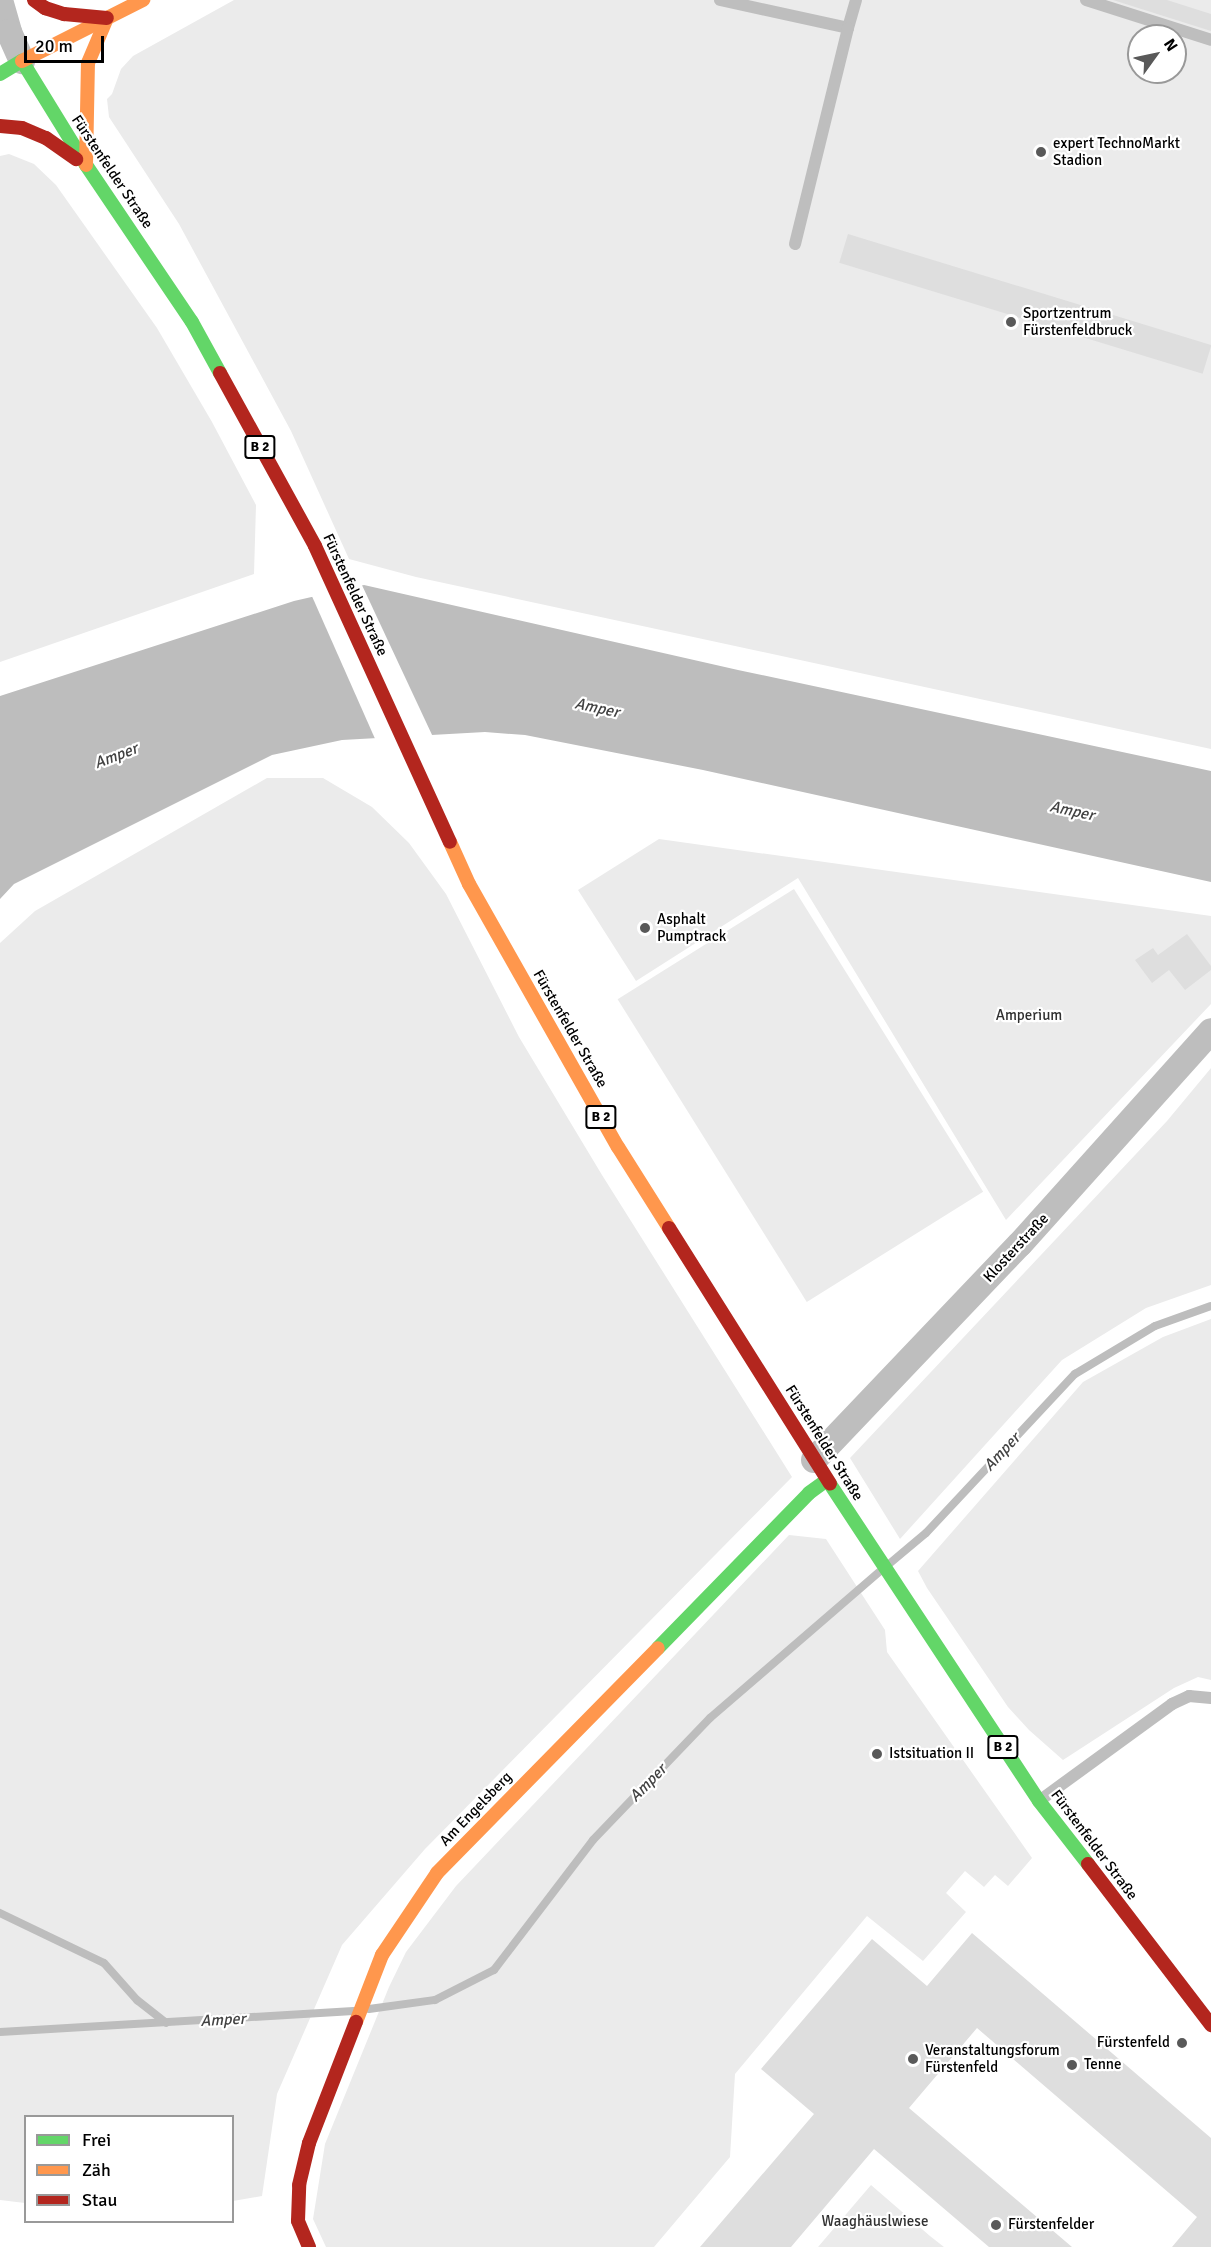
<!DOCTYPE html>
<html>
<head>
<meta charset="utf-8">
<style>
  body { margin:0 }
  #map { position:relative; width:1211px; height:2247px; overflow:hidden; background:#fff; font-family:Signika,sans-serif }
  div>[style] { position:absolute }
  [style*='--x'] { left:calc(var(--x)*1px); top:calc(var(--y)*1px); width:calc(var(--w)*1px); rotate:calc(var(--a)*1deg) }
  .green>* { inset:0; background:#ebebeb; transform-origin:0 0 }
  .water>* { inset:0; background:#bdbdbd }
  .pier>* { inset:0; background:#fff }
  .stream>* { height:8px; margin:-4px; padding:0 4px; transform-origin:4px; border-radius:4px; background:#bdbdbd }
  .building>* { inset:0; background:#dedede; transform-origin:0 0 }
  .lane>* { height:12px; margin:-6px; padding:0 6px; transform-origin:6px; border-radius:6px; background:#bebebe }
  .street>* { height:26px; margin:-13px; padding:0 13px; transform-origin:13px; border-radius:13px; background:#bebebe }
  .fast>* { height:14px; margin:-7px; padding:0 7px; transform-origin:7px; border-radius:7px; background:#63d668 }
  .slow>* { height:14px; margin:-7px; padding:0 7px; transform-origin:7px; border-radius:7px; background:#ff974d }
  .jam>* { height:14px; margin:-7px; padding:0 7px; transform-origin:7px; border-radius:7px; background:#b3261e }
  .dots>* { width:16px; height:16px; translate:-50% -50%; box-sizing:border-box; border:3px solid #fff; border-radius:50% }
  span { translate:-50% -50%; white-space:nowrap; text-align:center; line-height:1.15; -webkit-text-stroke:4.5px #fff; paint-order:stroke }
  .shield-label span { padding:2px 4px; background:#fff; border:2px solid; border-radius:4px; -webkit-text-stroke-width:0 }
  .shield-label { font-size:14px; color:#000; font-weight:700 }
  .poi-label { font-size:15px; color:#000 }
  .left { translate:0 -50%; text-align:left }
  .right { translate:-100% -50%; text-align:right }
  .street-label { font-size:15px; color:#000 }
  .park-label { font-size:15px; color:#313131 }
  .water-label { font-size:16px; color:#424242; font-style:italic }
  .legend { position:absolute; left:24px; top:2115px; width:210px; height:108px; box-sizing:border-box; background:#fff; border:2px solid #999; margin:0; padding:8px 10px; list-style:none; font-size:18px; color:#000 }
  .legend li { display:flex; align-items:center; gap:12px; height:30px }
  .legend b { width:30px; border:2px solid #999 }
  .north { position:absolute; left:1127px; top:24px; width:60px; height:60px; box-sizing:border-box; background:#fff; border:2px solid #999; border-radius:50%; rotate:57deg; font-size:16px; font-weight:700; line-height:24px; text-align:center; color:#000 }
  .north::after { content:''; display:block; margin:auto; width:21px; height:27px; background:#595959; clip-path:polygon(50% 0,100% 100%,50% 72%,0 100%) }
  .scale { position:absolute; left:24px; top:36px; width:80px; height:27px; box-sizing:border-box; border:3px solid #000; border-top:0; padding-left:8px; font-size:18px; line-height:21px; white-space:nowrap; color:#000; -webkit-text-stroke:4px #fff; paint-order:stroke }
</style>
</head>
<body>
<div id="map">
  <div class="green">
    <i style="clip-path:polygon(evenodd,234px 0,1211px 0,1211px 749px,416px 577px,349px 559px,291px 431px,179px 224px,109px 117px,107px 99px,112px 94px,121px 69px,133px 56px,234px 0,1139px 36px,1175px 36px,1175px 72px,1139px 72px,1139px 36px)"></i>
    <i style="clip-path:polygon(9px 154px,34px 164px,56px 185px,157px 328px,212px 422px,256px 505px,254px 574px,0 662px,0 156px)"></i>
    <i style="clip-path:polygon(267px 778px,323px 778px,372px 807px,409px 843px,446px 894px,519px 1037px,602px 1175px,792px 1477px,425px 1849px,342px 1945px,277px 2094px,262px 2196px,233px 2201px,232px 2116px,26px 2116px,25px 2203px,0 2200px,0 943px,35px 911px)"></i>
    <i style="clip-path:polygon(659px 839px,1211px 916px,1211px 1004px,1006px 1220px,798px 878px,636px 981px,578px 890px)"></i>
    <i style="left:794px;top:889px;width:357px;height:208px;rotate:58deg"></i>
    <i style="clip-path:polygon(1211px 1068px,1211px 1285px,1146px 1308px,1062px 1360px,900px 1539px,850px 1458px,1167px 1121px)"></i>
    <i style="clip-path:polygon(1211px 1319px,1211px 1680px,1198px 1677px,1174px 1688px,1063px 1760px,1029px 1730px,1008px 1707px,927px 1588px,918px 1571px,1083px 1382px,1163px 1337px)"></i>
    <i style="clip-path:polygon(789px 1535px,826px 1539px,885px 1630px,887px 1652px,1032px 1858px,1008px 1886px,995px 1875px,984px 1887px,965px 1871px,946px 1893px,966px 1912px,923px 1961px,867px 1916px,735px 2074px,730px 2157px,654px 2247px,326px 2247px,313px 2219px,325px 2144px,389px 1987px,406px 1952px,456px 1886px)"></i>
    <i style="clip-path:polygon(871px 2185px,930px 2236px,944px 2247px,818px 2247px)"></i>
  </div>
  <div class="water">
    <i style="clip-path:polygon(364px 585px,738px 670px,1211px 771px,1211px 882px,703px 770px,525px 735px,485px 732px,342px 740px,272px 755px,14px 884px,0 899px,0 696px,294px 601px)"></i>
  </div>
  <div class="pier">
    <i style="clip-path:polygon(361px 583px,433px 737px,376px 741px,311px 594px)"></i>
  </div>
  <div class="stream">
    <i style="--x:889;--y:1564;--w:48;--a:-40"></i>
    <i style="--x:926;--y:1533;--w:218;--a:-46.9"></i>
    <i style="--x:1075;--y:1374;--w:93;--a:-31"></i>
    <i style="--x:1155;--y:1326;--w:59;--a:-19.7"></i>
    <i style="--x:0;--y:1913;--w:115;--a:25.7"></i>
    <i style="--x:104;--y:1963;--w:50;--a:48.3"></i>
    <i style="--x:137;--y:2000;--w:37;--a:38"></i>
    <i style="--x:369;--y:2009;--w:67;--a:-7.8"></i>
    <i style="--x:435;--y:2000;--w:66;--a:-27"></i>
    <i style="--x:494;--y:1970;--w:163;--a:-52.7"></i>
    <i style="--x:593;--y:1840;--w:169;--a:-46.2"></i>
    <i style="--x:710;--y:1718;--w:223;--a:-40.8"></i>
    <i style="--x:0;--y:2032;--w:354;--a:-3.4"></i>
  </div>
  <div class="building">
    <i style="clip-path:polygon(1113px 0,1167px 0,1211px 14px,1211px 31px)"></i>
    <i style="left:848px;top:234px;width:380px;height:30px;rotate:17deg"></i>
    <i style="clip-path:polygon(1187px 934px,1211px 966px,1211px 970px,1185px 990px,1169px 970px,1152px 983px,1135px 960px,1153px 948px,1158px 955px)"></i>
    <i style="clip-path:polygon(972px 1933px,1211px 2138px,1211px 2247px,1172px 2247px,1197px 2217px,977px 2028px,909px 2108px,1072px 2247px,989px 2247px,874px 2149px,791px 2247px,700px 2247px,814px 2114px,761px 2069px,872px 1939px,927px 1986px)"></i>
  </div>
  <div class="lane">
    <i style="--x:720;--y:0;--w:131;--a:12.3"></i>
    <i style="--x:848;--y:28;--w:29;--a:-74"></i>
    <i style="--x:1086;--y:0;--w:131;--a:17.7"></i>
    <i style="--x:795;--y:244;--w:222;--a:-76.2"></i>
    <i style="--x:1039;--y:1801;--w:165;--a:-36.1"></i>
    <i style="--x:1172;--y:1704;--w:19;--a:-25"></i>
    <i style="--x:1189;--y:1696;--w:22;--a:5"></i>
  </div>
  <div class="street">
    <i style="--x:0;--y:0;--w:33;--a:74"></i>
    <i style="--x:9;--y:32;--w:32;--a:66"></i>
    <i style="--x:814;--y:1460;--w:298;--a:-46.4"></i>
    <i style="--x:1020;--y:1244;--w:286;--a:-48.1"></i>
  </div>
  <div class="fast">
    <i style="--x:0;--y:74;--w:26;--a:-31"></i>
    <i style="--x:22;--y:61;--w:122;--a:58.4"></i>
    <i style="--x:86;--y:165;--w:189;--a:56"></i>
    <i style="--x:192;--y:322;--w:58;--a:61.2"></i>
    <i style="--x:830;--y:1484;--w:380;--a:56.6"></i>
    <i style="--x:1039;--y:1801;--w:80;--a:52.1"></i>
    <i style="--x:658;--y:1648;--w:216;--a:-45.7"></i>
    <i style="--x:809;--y:1493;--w:22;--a:-36"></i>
  </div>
  <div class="slow">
    <i style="--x:22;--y:61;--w:136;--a:-26.8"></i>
    <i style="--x:86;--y:165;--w:102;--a:-88.9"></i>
    <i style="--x:88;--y:63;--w:49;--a:-67.1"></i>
    <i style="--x:450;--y:842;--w:46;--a:65.7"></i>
    <i style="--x:469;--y:884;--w:302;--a:60.5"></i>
    <i style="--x:618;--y:1147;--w:96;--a:57.8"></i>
    <i style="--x:356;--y:2022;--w:72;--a:-68.8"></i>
    <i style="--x:382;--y:1955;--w:99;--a:-56.1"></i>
    <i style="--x:437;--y:1873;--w:315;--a:-45.5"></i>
  </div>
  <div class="jam">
    <i style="--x:34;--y:0;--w:14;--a:36"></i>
    <i style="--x:45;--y:8;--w:20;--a:18"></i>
    <i style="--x:64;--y:14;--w:43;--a:5.3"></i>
    <i style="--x:0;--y:126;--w:22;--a:5"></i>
    <i style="--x:22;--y:128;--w:26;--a:23"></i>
    <i style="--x:46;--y:138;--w:37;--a:35"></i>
    <i style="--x:220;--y:373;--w:197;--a:61.2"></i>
    <i style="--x:315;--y:546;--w:325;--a:65.5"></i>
    <i style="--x:669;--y:1228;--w:302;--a:57.8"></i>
    <i style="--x:1088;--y:1864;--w:203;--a:52.6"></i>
    <i style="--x:309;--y:2247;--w:28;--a:-113"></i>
    <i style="--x:298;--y:2221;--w:36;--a:-88"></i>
    <i style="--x:299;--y:2185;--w:43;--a:-76.6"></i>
    <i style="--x:309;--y:2143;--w:130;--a:-68.8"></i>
  </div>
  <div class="dots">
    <i style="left:1041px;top:152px;background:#595959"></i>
    <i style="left:1011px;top:322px;background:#595959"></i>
    <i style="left:645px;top:928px;background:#595959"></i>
    <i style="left:877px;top:1754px;background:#595959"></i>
    <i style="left:1182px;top:2043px;background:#595959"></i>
    <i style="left:913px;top:2059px;background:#595959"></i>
    <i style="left:1072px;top:2065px;background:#595959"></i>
    <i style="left:996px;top:2225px;background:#595959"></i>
  </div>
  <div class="shield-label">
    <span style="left:260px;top:447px">B 2</span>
    <span style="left:601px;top:1117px">B 2</span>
    <span style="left:1003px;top:1747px">B 2</span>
  </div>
  <div class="poi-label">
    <span class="left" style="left:1053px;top:152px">expert TechnoMarkt<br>Stadion</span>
    <span class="left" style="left:1023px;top:322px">Sportzentrum<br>Fürstenfeldbruck</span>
    <span class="left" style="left:657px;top:928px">Asphalt<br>Pumptrack</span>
    <span class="left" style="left:889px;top:1754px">Istsituation II</span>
    <span class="right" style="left:1170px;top:2043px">Fürstenfeld</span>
    <span class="left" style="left:925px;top:2059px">Veranstaltungsforum<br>Fürstenfeld</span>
    <span class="left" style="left:1084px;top:2065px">Tenne</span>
    <span class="left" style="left:1008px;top:2225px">Fürstenfelder</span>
  </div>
  <div class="street-label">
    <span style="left:112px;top:172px;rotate:56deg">Fürstenfelder Straße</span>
    <span style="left:355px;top:595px;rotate:65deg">Fürstenfelder Straße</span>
    <span style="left:570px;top:1029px;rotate:60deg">Fürstenfelder Straße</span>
    <span style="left:1016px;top:1248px;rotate:-47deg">Klosterstraße</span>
    <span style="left:824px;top:1443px;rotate:58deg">Fürstenfelder Straße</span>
    <span style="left:476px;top:1809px;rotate:-46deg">Am Engelsberg</span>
    <span style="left:1094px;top:1845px;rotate:53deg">Fürstenfelder Straße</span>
  </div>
  <div class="park-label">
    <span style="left:1029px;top:1016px">Amperium</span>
    <span style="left:875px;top:2222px">Waaghäuslwiese</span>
  </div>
  <div class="water-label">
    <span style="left:597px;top:708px;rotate:12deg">Amper</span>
    <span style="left:116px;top:756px;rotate:-21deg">Amper</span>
    <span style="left:1072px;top:811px;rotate:12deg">Amper</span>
    <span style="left:1002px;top:1452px;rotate:-47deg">Amper</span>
    <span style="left:648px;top:1783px;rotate:-46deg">Amper</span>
    <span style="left:223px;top:2020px;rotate:-3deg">Amper</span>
  </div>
  <ul class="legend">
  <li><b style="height:8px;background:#63d668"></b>Frei</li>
  <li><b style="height:8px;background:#ff974d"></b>Zäh</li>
  <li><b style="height:8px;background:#b3261e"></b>Stau</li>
  </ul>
  <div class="north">N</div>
  <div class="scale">20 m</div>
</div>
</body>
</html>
